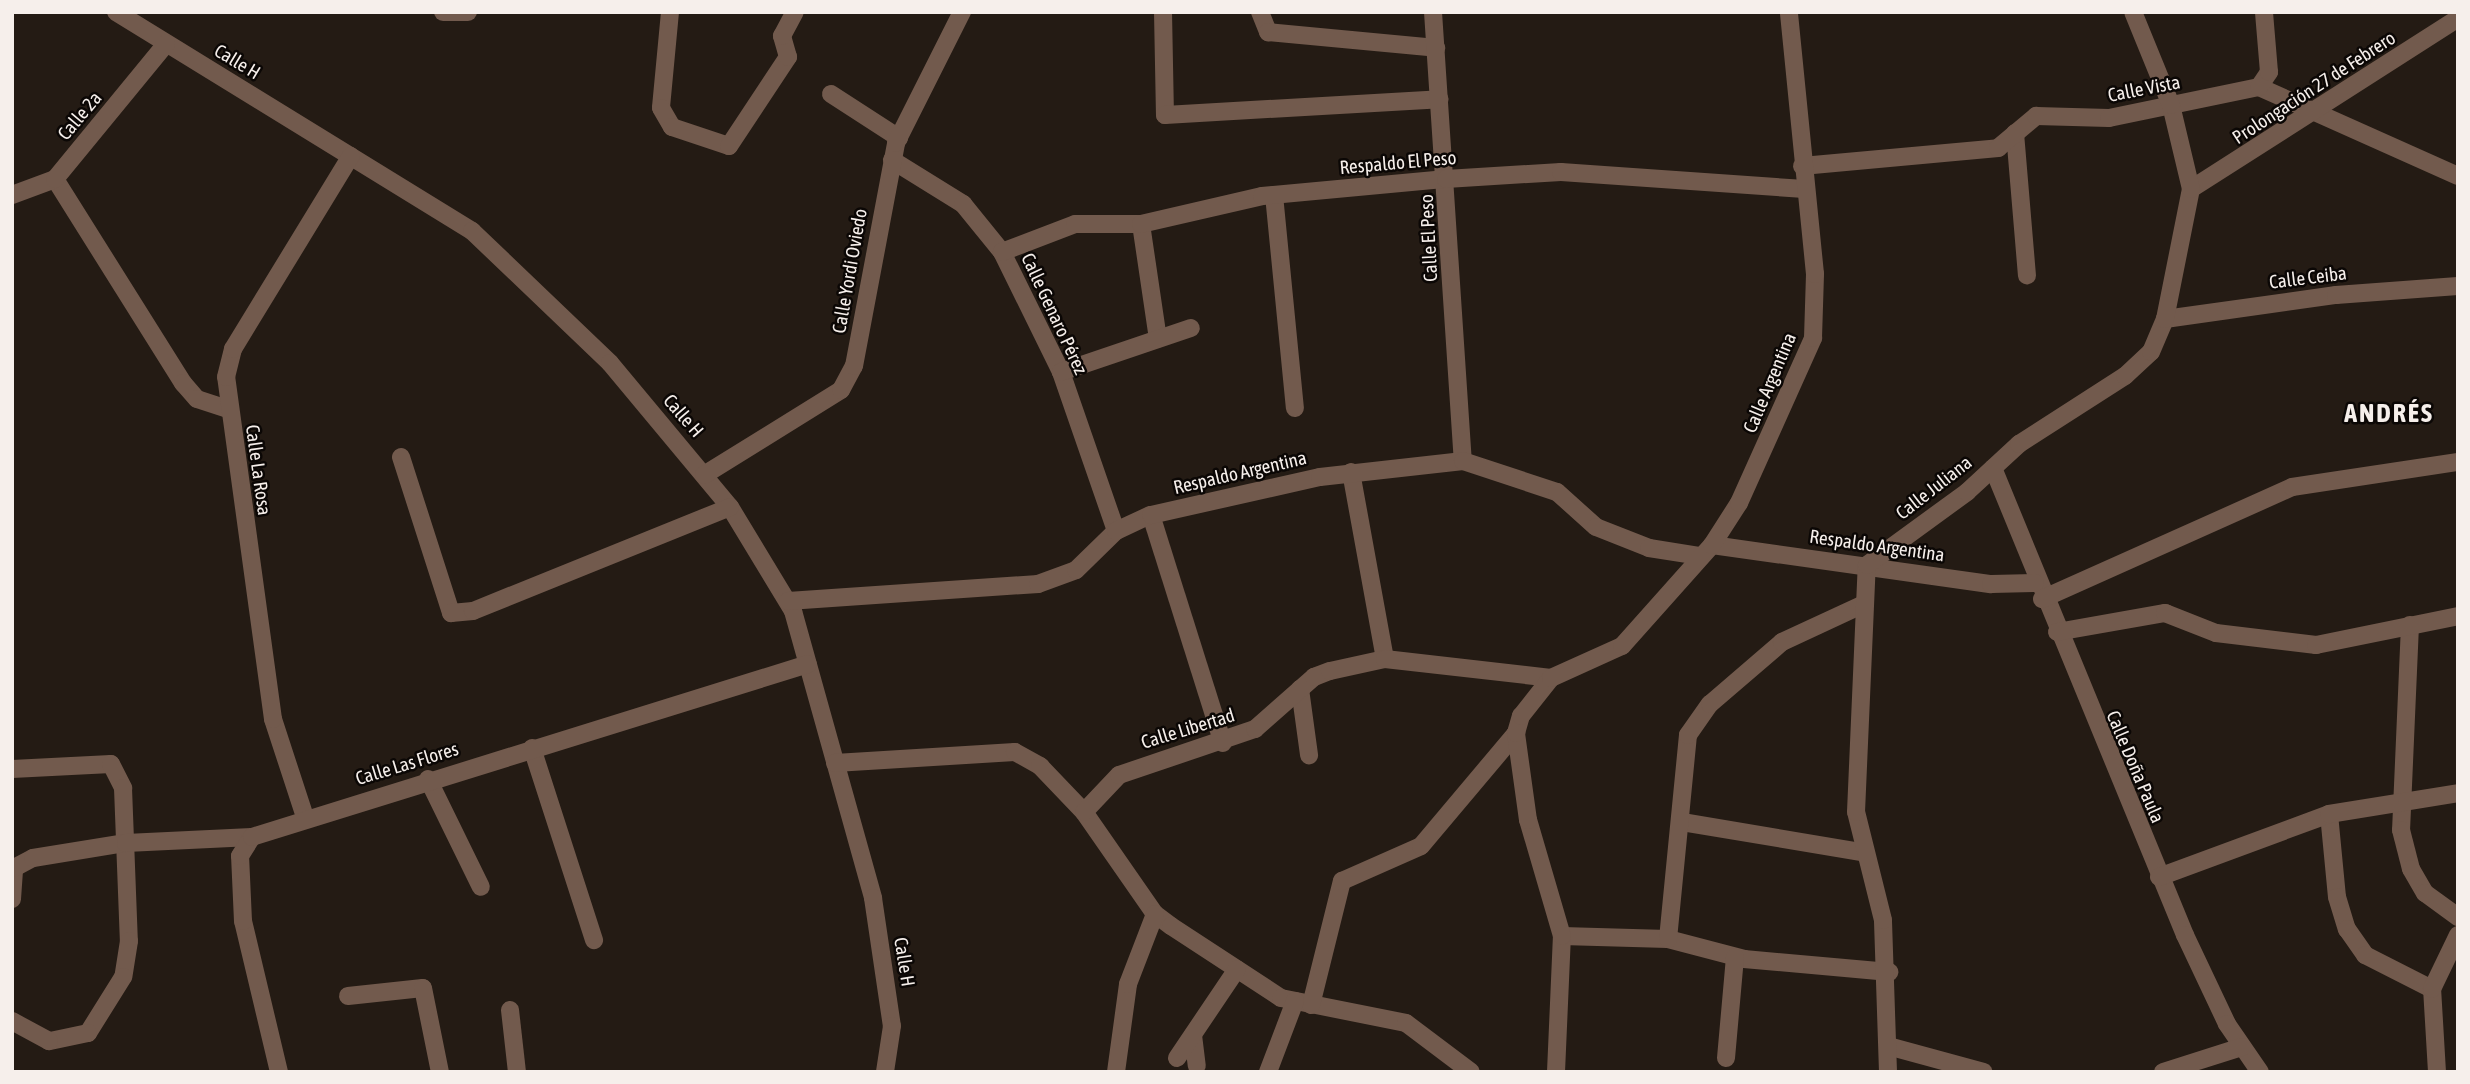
<!DOCTYPE html>
<html>
<head>
<meta charset="utf-8">
<style>
  body { margin:0 }
  #map { position:relative; width:2470px; height:1084px; overflow:hidden; background:#241b14; font-family:"Asap Condensed",sans-serif }
  div>[style] { position:absolute }
  [style*='--x'] { left:calc(var(--x)*1px); top:calc(var(--y)*1px); width:calc(var(--w)*1px); rotate:calc(var(--a)*1deg) }
  .minor>* { height:18px; margin:-9px; padding:0 9px; transform-origin:9px; border-radius:9px; background:#725a4d }
  span { translate:-50% -50%; white-space:nowrap; text-align:center; line-height:1.15; -webkit-text-stroke:5px #0b0705; paint-order:stroke }
  .street-label { font-size:19px; color:#f6efeb }
  .district-label { font-size:26px; color:#f6efeb; font-weight:700; letter-spacing:2px }
  .frame { position:absolute; inset:0; border:14px solid #f6efeb; pointer-events:none }
</style>
</head>
<body>
<div id="map">
  <div class="minor">
    <i style="--x:116;--y:12;--w:418;--a:31.6"></i>
    <i style="--x:472;--y:231;--w:191;--a:43.7"></i>
    <i style="--x:610;--y:363;--w:187;--a:50.2"></i>
    <i style="--x:730;--y:507;--w:122;--a:58.8"></i>
    <i style="--x:793;--y:611;--w:298;--a:74.4"></i>
    <i style="--x:873;--y:898;--w:129;--a:81.6"></i>
    <i style="--x:892;--y:1026;--w:47;--a:98.7"></i>
    <i style="--x:443;--y:12;--w:25;--a:0"></i>
    <i style="--x:670;--y:12;--w:96;--a:95.4"></i>
    <i style="--x:661;--y:108;--w:22;--a:60"></i>
    <i style="--x:672;--y:127;--w:60;--a:18.4"></i>
    <i style="--x:729;--y:146;--w:107;--a:-56.5"></i>
    <i style="--x:788;--y:57;--w:22;--a:-106"></i>
    <i style="--x:782;--y:36;--w:27;--a:-62"></i>
    <i style="--x:1163;--y:12;--w:103;--a:88.9"></i>
    <i style="--x:1165;--y:115;--w:275;--a:-3.3"></i>
    <i style="--x:1260;--y:12;--w:22;--a:68"></i>
    <i style="--x:1268;--y:32;--w:169;--a:5.4"></i>
    <i style="--x:1433;--y:12;--w:450;--a:86.2"></i>
    <i style="--x:2259;--y:87;--w:218;--a:24.1"></i>
    <i style="--x:831;--y:94;--w:81;--a:32.9"></i>
    <i style="--x:2015;--y:133;--w:143;--a:85.2"></i>
    <i style="--x:892;--y:160;--w:84;--a:31.8"></i>
    <i style="--x:963;--y:204;--w:62;--a:50.9"></i>
    <i style="--x:1002;--y:252;--w:134;--a:63.8"></i>
    <i style="--x:1061;--y:372;--w:168;--a:70.9"></i>
    <i style="--x:1802;--y:166;--w:197;--a:-5.2"></i>
    <i style="--x:1998;--y:148;--w:50;--a:-40.1"></i>
    <i style="--x:2036;--y:116;--w:73;--a:1.6"></i>
    <i style="--x:2109;--y:118;--w:153;--a:-11.7"></i>
    <i style="--x:2259;--y:87;--w:18;--a:-56"></i>
    <i style="--x:2269;--y:72;--w:60;--a:-94.8"></i>
    <i style="--x:55;--y:179;--w:241;--a:57.9"></i>
    <i style="--x:183;--y:383;--w:21;--a:49"></i>
    <i style="--x:197;--y:399;--w:33;--a:18"></i>
    <i style="--x:2191;--y:189;--w:317;--a:-32.6"></i>
    <i style="--x:12;--y:195;--w:46;--a:-20.4"></i>
    <i style="--x:55;--y:179;--w:175;--a:-50.6"></i>
    <i style="--x:1274;--y:195;--w:214;--a:84.4"></i>
    <i style="--x:1141;--y:224;--w:116;--a:81.6"></i>
    <i style="--x:1002;--y:252;--w:78;--a:-21"></i>
    <i style="--x:1075;--y:224;--w:66;--a:0"></i>
    <i style="--x:1141;--y:224;--w:124;--a:-13"></i>
    <i style="--x:1262;--y:196;--w:185;--a:-5.3"></i>
    <i style="--x:1446;--y:179;--w:115;--a:-3.5"></i>
    <i style="--x:1561;--y:172;--w:244;--a:4"></i>
    <i style="--x:2165;--y:319;--w:173;--a:-8"></i>
    <i style="--x:2336;--y:295;--w:122;--a:-4.2"></i>
    <i style="--x:1061;--y:372;--w:137;--a:-18.7"></i>
    <i style="--x:401;--y:457;--w:164;--a:72.2"></i>
    <i style="--x:451;--y:613;--w:22;--a:-5"></i>
    <i style="--x:473;--y:611;--w:277;--a:-22"></i>
    <i style="--x:1993;--y:468;--w:505;--a:67.65"></i>
    <i style="--x:2185;--y:935;--w:98;--a:64.7"></i>
    <i style="--x:2227;--y:1024;--w:58;--a:55.5"></i>
    <i style="--x:1351;--y:472;--w:190;--a:79.7"></i>
    <i style="--x:704;--y:475;--w:161;--a:-31.8"></i>
    <i style="--x:841;--y:390;--w:27;--a:-62"></i>
    <i style="--x:854;--y:366;--w:227;--a:-79.3"></i>
    <i style="--x:896;--y:143;--w:147;--a:-63.3"></i>
    <i style="--x:1151;--y:515;--w:239;--a:72.5"></i>
    <i style="--x:1712;--y:545;--w:282;--a:8"></i>
    <i style="--x:1991;--y:584;--w:44;--a:-1.3"></i>
    <i style="--x:2042;--y:599;--w:274;--a:-24.1"></i>
    <i style="--x:2292;--y:487;--w:168;--a:-8.6"></i>
    <i style="--x:788;--y:601;--w:251;--a:-3.9"></i>
    <i style="--x:1038;--y:584;--w:40;--a:-20.2"></i>
    <i style="--x:1076;--y:570;--w:56;--a:-44.3"></i>
    <i style="--x:1116;--y:531;--w:38;--a:-25"></i>
    <i style="--x:1151;--y:515;--w:173;--a:-12.7"></i>
    <i style="--x:1320;--y:477;--w:144;--a:-6.4"></i>
    <i style="--x:1463;--y:461;--w:99;--a:18.3"></i>
    <i style="--x:1557;--y:492;--w:52;--a:41.9"></i>
    <i style="--x:1596;--y:527;--w:57;--a:21.6"></i>
    <i style="--x:1649;--y:548;--w:52;--a:8.9"></i>
    <i style="--x:2410;--y:625;--w:205;--a:92.5"></i>
    <i style="--x:2401;--y:830;--w:40;--a:75.6"></i>
    <i style="--x:2411;--y:869;--w:28;--a:60"></i>
    <i style="--x:2425;--y:893;--w:41;--a:36"></i>
    <i style="--x:2057;--y:632;--w:110;--a:-10"></i>
    <i style="--x:2165;--y:613;--w:55;--a:21.4"></i>
    <i style="--x:2216;--y:633;--w:101;--a:6.8"></i>
    <i style="--x:2316;--y:645;--w:145;--a:-11.5"></i>
    <i style="--x:1300;--y:689;--w:67;--a:82.2"></i>
    <i style="--x:532;--y:748;--w:202;--a:72.1"></i>
    <i style="--x:835;--y:763;--w:180;--a:-3.5"></i>
    <i style="--x:1015;--y:752;--w:29;--a:29"></i>
    <i style="--x:1040;--y:766;--w:64;--a:46.3"></i>
    <i style="--x:1084;--y:812;--w:124;--a:55.2"></i>
    <i style="--x:1155;--y:914;--w:20;--a:37"></i>
    <i style="--x:1171;--y:926;--w:131;--a:33.2"></i>
    <i style="--x:1281;--y:998;--w:127;--a:11.3"></i>
    <i style="--x:1406;--y:1023;--w:81;--a:37"></i>
    <i style="--x:12;--y:769;--w:99;--a:-2.9"></i>
    <i style="--x:111;--y:764;--w:27;--a:63"></i>
    <i style="--x:123;--y:788;--w:153;--a:87.8"></i>
    <i style="--x:129;--y:941;--w:36;--a:99"></i>
    <i style="--x:123;--y:977;--w:66;--a:122"></i>
    <i style="--x:88;--y:1033;--w:40;--a:168"></i>
    <i style="--x:49;--y:1041;--w:42;--a:-151.6"></i>
    <i style="--x:428;--y:779;--w:120;--a:63.9"></i>
    <i style="--x:1084;--y:812;--w:51;--a:-46.6"></i>
    <i style="--x:1119;--y:775;--w:144;--a:-18.7"></i>
    <i style="--x:1255;--y:729;--w:79;--a:-41.4"></i>
    <i style="--x:1314;--y:677;--w:17;--a:-21"></i>
    <i style="--x:1330;--y:671;--w:56;--a:-12.3"></i>
    <i style="--x:1385;--y:659;--w:167;--a:6.5"></i>
    <i style="--x:2329;--y:814;--w:83;--a:84.5"></i>
    <i style="--x:2337;--y:897;--w:34;--a:73"></i>
    <i style="--x:2347;--y:929;--w:32;--a:55"></i>
    <i style="--x:2365;--y:955;--w:75;--a:26.9"></i>
    <i style="--x:305;--y:817;--w:103;--a:-108.1"></i>
    <i style="--x:273;--y:719;--w:345;--a:-97.8"></i>
    <i style="--x:226;--y:377;--w:29;--a:-76"></i>
    <i style="--x:233;--y:349;--w:226;--a:-58.6"></i>
    <i style="--x:1682;--y:822;--w:182;--a:9.5"></i>
    <i style="--x:2159;--y:877;--w:181;--a:-20.3"></i>
    <i style="--x:2329;--y:814;--w:131;--a:-9.2"></i>
    <i style="--x:12;--y:899;--w:31;--a:-86"></i>
    <i style="--x:14;--y:868;--w:21;--a:-28"></i>
    <i style="--x:33;--y:858;--w:94;--a:-9.2"></i>
    <i style="--x:126;--y:843;--w:126;--a:-2.7"></i>
    <i style="--x:1562;--y:936;--w:106;--a:1.6"></i>
    <i style="--x:1668;--y:939;--w:79;--a:14.7"></i>
    <i style="--x:1744;--y:959;--w:146;--a:5.1"></i>
    <i style="--x:1668;--y:939;--w:205;--a:-84.4"></i>
    <i style="--x:1688;--y:735;--w:38;--a:-55"></i>
    <i style="--x:1710;--y:704;--w:95;--a:-40.7"></i>
    <i style="--x:1782;--y:642;--w:90;--a:-24.9"></i>
    <i style="--x:348;--y:996;--w:75;--a:-6.1"></i>
    <i style="--x:423;--y:988;--w:86;--a:78.6"></i>
    <i style="--x:1311;--y:1005;--w:128;--a:-76"></i>
    <i style="--x:1342;--y:881;--w:86;--a:-23.9"></i>
    <i style="--x:1421;--y:846;--w:148;--a:-49.9"></i>
    <i style="--x:510;--y:1010;--w:62;--a:83.6"></i>
    <i style="--x:1193;--y:1035;--w:31;--a:83"></i>
    <i style="--x:1888;--y:1046;--w:99;--a:15.2"></i>
    <i style="--x:1177;--y:1058;--w:107;--a:-56"></i>
    <i style="--x:1726;--y:1058;--w:101;--a:-84.9"></i>
    <i style="--x:279;--y:1072;--w:155;--a:-103.4"></i>
    <i style="--x:243;--y:921;--w:65;--a:-92.6"></i>
    <i style="--x:240;--y:856;--w:22;--a:-58"></i>
    <i style="--x:252;--y:837;--w:582;--a:-17.28"></i>
    <i style="--x:1116;--y:1072;--w:89;--a:-82.2"></i>
    <i style="--x:1128;--y:984;--w:75;--a:-68.9"></i>
    <i style="--x:1268;--y:1072;--w:76;--a:-69.2"></i>
    <i style="--x:1556;--y:1072;--w:136;--a:-87.5"></i>
    <i style="--x:1562;--y:936;--w:121;--a:-106.3"></i>
    <i style="--x:1528;--y:820;--w:88;--a:-97.9"></i>
    <i style="--x:1516;--y:733;--w:18;--a:-74"></i>
    <i style="--x:1521;--y:716;--w:48;--a:-51.7"></i>
    <i style="--x:1551;--y:678;--w:78;--a:-24.3"></i>
    <i style="--x:1622;--y:646;--w:135;--a:-48.3"></i>
    <i style="--x:1712;--y:545;--w:50;--a:-57.3"></i>
    <i style="--x:1739;--y:503;--w:181;--a:-65.8"></i>
    <i style="--x:1813;--y:338;--w:64;--a:-88.2"></i>
    <i style="--x:1815;--y:274;--w:263;--a:-95.7"></i>
    <i style="--x:1888;--y:1072;--w:152;--a:-91.9"></i>
    <i style="--x:1883;--y:920;--w:111;--a:-104"></i>
    <i style="--x:1856;--y:812;--w:247;--a:-87.5"></i>
    <i style="--x:1867;--y:565;--w:124;--a:-36.1"></i>
    <i style="--x:1967;--y:492;--w:71;--a:-42.7"></i>
    <i style="--x:2019;--y:444;--w:126;--a:-32.7"></i>
    <i style="--x:2125;--y:376;--w:35;--a:-43"></i>
    <i style="--x:2151;--y:352;--w:36;--a:-67"></i>
    <i style="--x:2165;--y:319;--w:133;--a:-78.7"></i>
    <i style="--x:2191;--y:189;--w:86;--a:-103.4"></i>
    <i style="--x:2171;--y:105;--w:100;--a:-112.2"></i>
    <i style="--x:2163;--y:1072;--w:83;--a:-17.6"></i>
    <i style="--x:2437;--y:1072;--w:83;--a:-93.4"></i>
    <i style="--x:2432;--y:989;--w:60;--a:-64.3"></i>
  </div>
  <div class="street-label">
    <span style="left:237px;top:62px;rotate:31deg">Calle H</span>
    <span style="left:2314px;top:88px;rotate:-33deg">Prolongación 27 de Febrero</span>
    <span style="left:2144px;top:89px;rotate:-11deg">Calle Vista</span>
    <span style="left:80px;top:116px;rotate:-50deg">Calle 2a</span>
    <span style="left:1398px;top:163px;rotate:-5deg">Respaldo El Peso</span>
    <span style="left:1429px;top:238px;rotate:-93deg">Calle El Peso</span>
    <span style="left:850px;top:271px;rotate:-80deg">Calle Yordi Oviedo</span>
    <span style="left:2308px;top:278px;rotate:-7deg">Calle Ceiba</span>
    <span style="left:1054px;top:314px;rotate:65deg">Calle Genaro Pérez</span>
    <span style="left:1770px;top:383px;rotate:-67deg">Calle Argentina</span>
    <span style="left:683px;top:416px;rotate:49deg">Calle H</span>
    <span style="left:258px;top:470px;rotate:82deg">Calle La Rosa</span>
    <span style="left:1240px;top:473px;rotate:-13deg">Respaldo Argentina</span>
    <span style="left:1934px;top:488px;rotate:-38deg">Calle Juliana</span>
    <span style="left:1877px;top:546px;rotate:8deg">Respaldo Argentina</span>
    <span style="left:1188px;top:729px;rotate:-17deg">Calle Libertad</span>
    <span style="left:407px;top:764px;rotate:-17deg">Calle Las Flores</span>
    <span style="left:2135px;top:767px;rotate:67deg">Calle Doña Paula</span>
    <span style="left:904px;top:962px;rotate:81deg">Calle H</span>
  </div>
  <div class="district-label">
    <span style="left:2389px;top:414px">ANDRÉS</span>
  </div>
  <div class="frame"></div>
</div>
</body>
</html>
